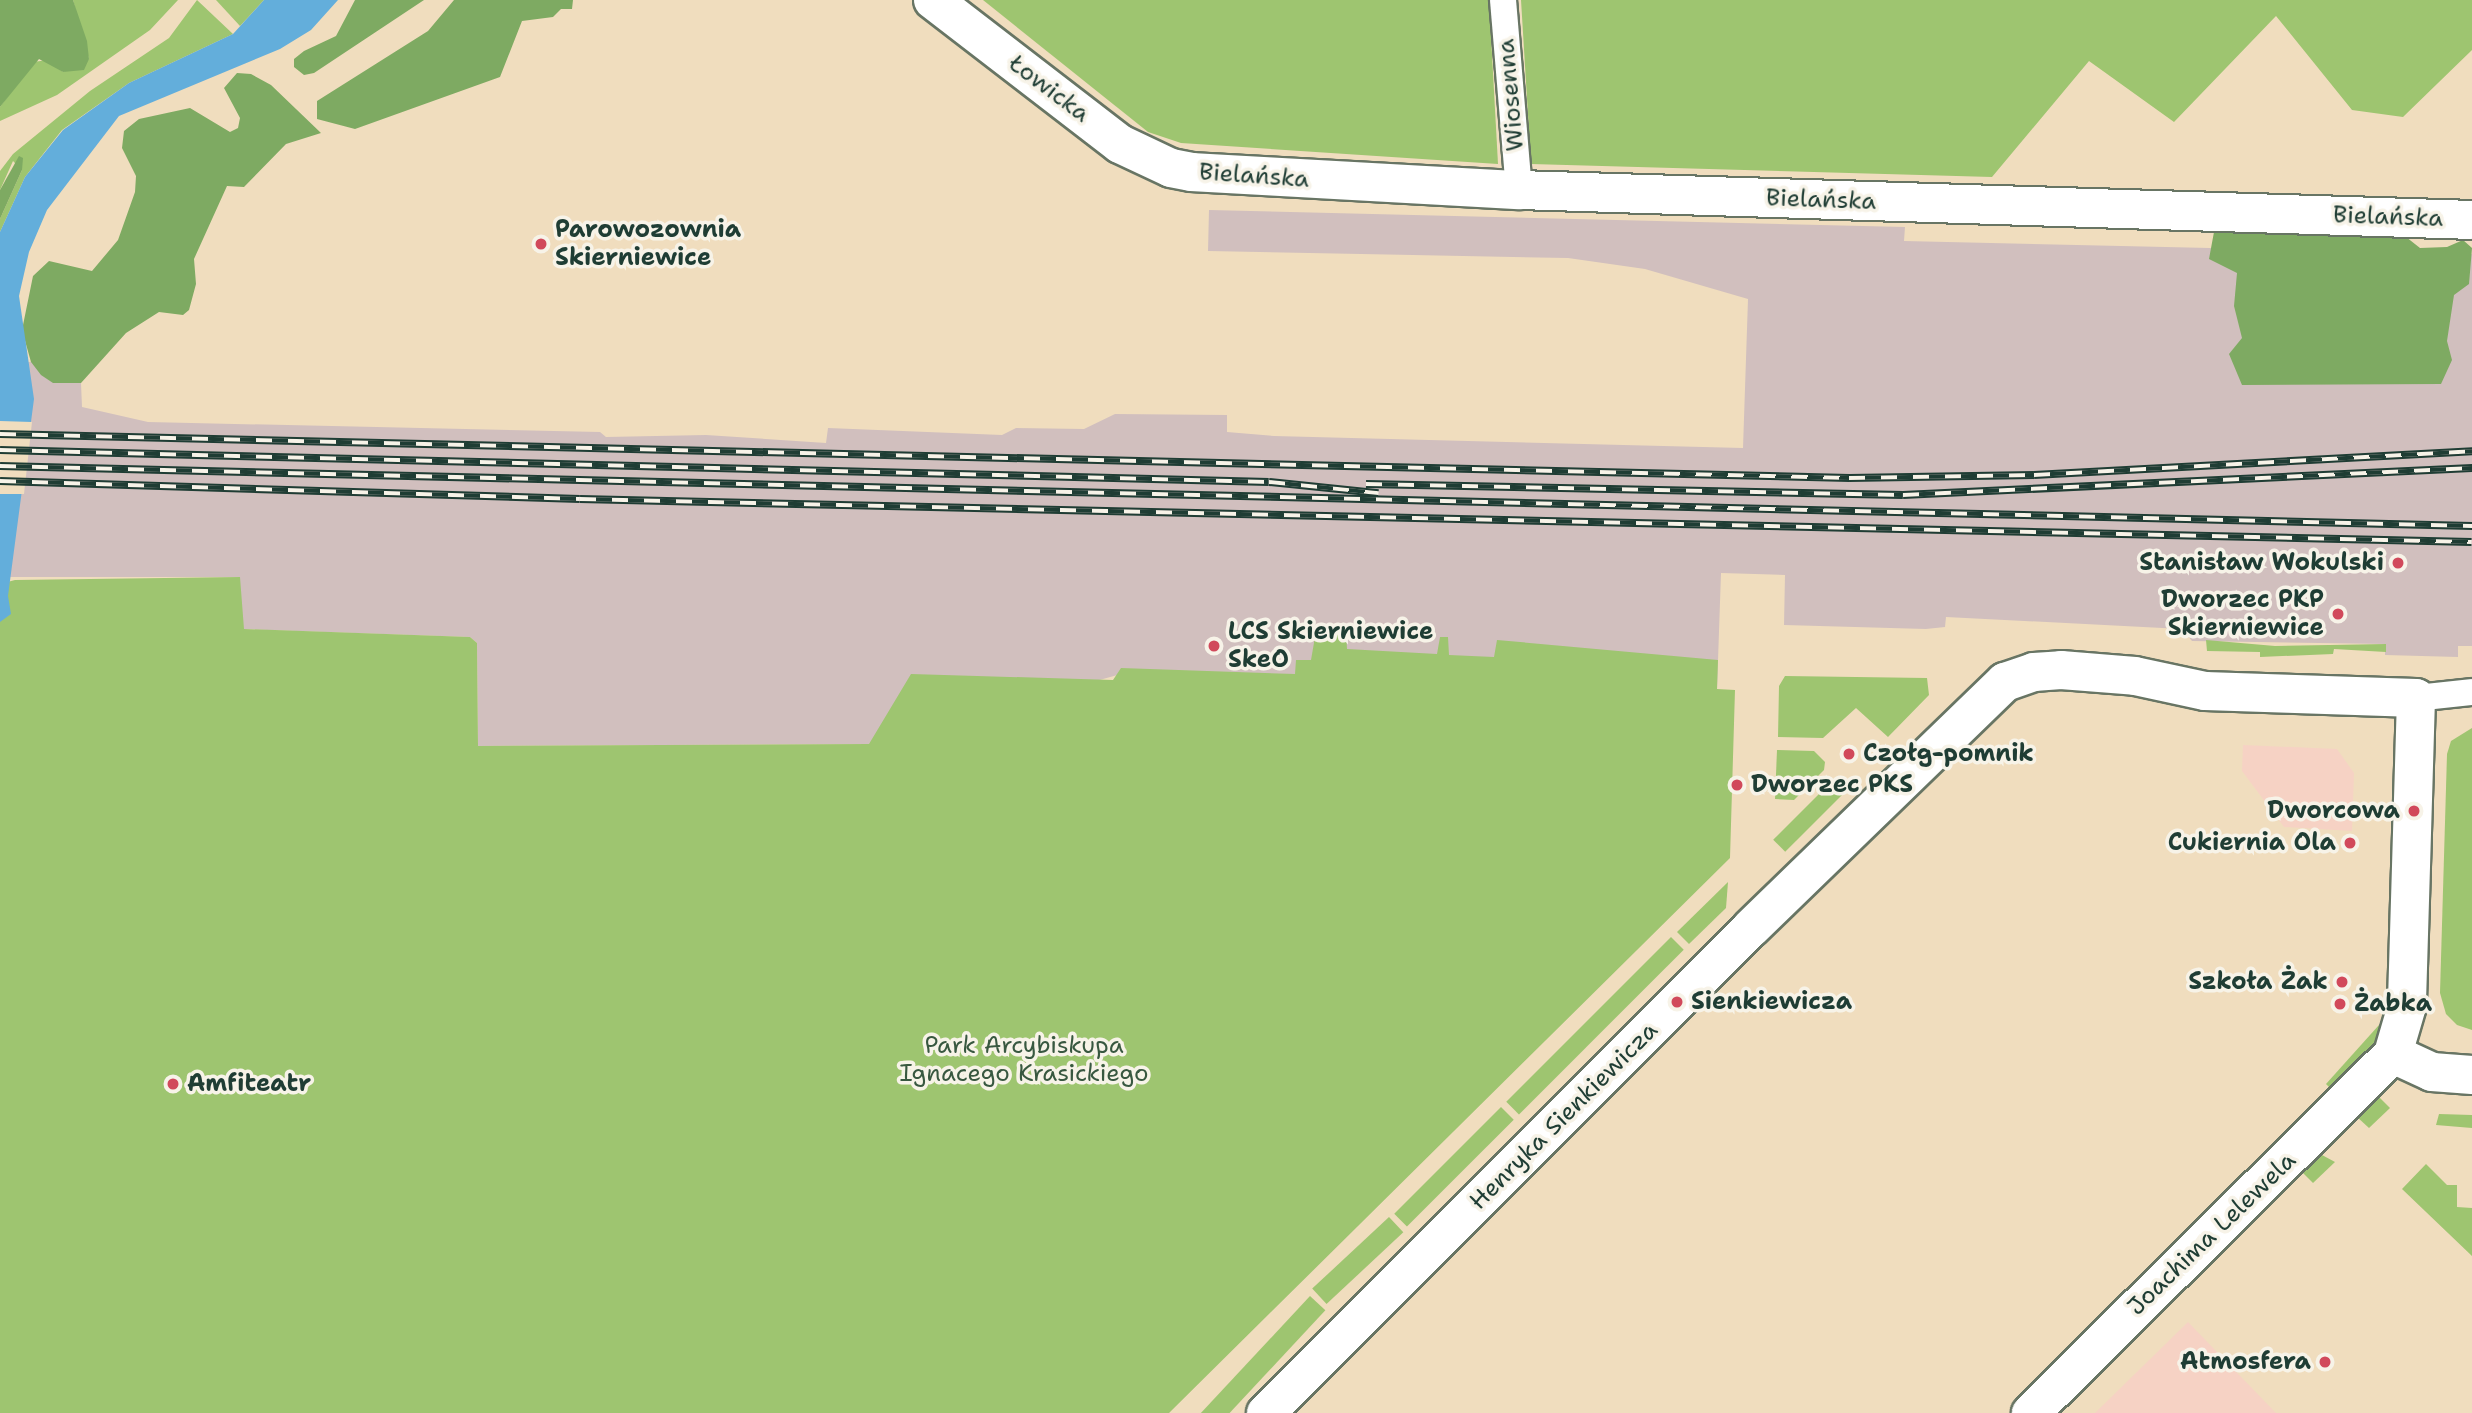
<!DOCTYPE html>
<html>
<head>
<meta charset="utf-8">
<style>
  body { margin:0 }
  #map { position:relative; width:2472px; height:1413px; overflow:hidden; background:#f0ddbe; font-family:"Shantell Sans",sans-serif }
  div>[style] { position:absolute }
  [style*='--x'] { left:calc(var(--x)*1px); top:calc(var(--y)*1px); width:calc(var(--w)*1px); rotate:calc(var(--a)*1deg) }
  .built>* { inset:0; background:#f6d2c4 }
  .industrial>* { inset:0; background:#d1bfbe }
  .green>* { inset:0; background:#9ec570; transform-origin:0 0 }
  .forest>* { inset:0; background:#7eaa62 }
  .water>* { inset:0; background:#63aedb }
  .pier>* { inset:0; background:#f0ddbe }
  .roads { filter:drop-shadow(2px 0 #687564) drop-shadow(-2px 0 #687564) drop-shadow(0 2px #687564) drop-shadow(0 -2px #687564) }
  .street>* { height:26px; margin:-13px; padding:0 13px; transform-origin:13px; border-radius:13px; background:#fff }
  .secondary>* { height:38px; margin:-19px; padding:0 19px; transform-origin:19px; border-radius:19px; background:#fff }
  .rail>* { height:8px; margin-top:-4px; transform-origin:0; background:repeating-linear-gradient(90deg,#f7f3e8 0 16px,#1f3d34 0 32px); box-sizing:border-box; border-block:2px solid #1f3d34 }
  .dots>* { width:19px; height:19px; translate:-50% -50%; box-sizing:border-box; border:4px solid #f7f3e8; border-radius:50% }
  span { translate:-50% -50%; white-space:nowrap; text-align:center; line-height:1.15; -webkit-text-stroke:7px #f7f3e8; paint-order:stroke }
  .street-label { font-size:24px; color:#1f3d34 }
  .poi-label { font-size:24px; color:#1f3d34; font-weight:700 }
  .left { translate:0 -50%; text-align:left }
  .right { translate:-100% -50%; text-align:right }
  .park-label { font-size:24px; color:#385840 }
</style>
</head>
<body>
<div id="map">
  <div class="built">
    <i style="clip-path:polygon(2243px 745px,2337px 749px,2354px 773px,2352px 831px,2284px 827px,2242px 771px)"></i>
    <i style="clip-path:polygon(2188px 1322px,2276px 1413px,2095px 1413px)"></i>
  </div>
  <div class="industrial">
    <i style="clip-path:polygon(1209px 210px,1905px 227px,1904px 241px,2472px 254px,2472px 646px,2458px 646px,2458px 657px,2385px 655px,2385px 644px,2192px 641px,2182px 629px,1946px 617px,1945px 627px,1926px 629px,1784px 625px,1785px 575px,1721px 573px,1717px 690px,1121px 674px,869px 744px,478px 746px,477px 643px,470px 637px,243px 629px,239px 577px,0 577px,0 369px,46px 358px,81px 383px,82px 407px,148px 422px,600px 432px,606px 437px,706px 435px,826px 443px,828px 428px,1002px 435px,1016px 428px,1084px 429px,1115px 414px,1227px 415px,1227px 432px,1274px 436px,1743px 448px,1748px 299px,1645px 269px,1568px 258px,1208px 251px)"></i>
  </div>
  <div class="green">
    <i style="clip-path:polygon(73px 0,178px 0,150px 30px,57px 95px,0 121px,0 107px,33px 62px,48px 60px,63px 72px,89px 59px)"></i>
    <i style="clip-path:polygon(197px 0,233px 34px,129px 83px,62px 130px,25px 177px,0 232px,0 219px,22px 170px,13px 161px,0 190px,0 171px,13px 154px,90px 91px,169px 38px)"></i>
    <i style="clip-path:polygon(216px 0,264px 0,240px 26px)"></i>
    <i style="clip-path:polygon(983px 0,1489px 0,1498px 164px,1181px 143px,1148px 132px)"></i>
    <i style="clip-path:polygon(1521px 0,2472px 0,2472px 50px,2403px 117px,2352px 110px,2276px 16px,2174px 122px,2089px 61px,1992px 177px,1531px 164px)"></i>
    <i style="clip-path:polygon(240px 577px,244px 629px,470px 637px,477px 643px,478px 746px,869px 744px,911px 674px,1113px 680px,1121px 668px,1295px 674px,1296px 660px,1311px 660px,1315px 637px,1326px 630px,1346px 631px,1347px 649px,1437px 654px,1440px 637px,1448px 637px,1449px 655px,1494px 657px,1497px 640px,1718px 660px,1717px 689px,1735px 690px,1730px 858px,1169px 1413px,0 1413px,0 584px,15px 580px)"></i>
    <i style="clip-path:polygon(2206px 640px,2275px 646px,2386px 644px,2386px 652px,2334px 649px,2333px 654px,2260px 657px,2260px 652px,2207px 651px)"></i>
    <i style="clip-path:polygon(1785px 676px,1927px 678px,1929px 695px,1888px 737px,1856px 708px,1823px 738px,1778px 737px,1779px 686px)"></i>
    <i style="clip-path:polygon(2472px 728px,2472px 1030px,2457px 1025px,2446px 1014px,2440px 993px,2447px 754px,2451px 741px)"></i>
    <i style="clip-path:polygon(1777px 750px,1814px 751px,1825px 762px,1824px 770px,1794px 800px,1775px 799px)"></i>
    <i style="left:1834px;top:779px;width:17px;height:86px;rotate:45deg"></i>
    <i style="clip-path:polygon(1728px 882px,1726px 908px,1689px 944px,1677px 932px)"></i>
    <i style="left:1671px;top:937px;width:18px;height:233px;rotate:45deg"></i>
    <i style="clip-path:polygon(2388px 1015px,2378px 1043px,2334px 1092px,2326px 1084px)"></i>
    <i style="clip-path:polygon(2379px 1097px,2390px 1108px,2369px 1128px,2356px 1116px)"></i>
    <i style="left:1501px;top:1107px;width:18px;height:151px;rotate:45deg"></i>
    <i style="clip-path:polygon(2472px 1115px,2472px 1128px,2436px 1125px,2439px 1114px)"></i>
    <i style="clip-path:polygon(2322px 1155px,2335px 1162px,2313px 1183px,2300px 1170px)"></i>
    <i style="clip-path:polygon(2426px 1164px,2447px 1185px,2457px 1185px,2457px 1207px,2472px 1208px,2472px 1256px,2402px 1189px)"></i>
    <i style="left:1389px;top:1217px;width:21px;height:105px;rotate:47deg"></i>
    <i style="left:1310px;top:1296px;width:21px;height:165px;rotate:43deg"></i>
  </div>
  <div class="forest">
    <i style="clip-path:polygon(0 0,73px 0,87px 41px,89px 59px,84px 70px,63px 72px,39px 59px,0 107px)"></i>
    <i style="clip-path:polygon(355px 0,424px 0,314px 73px,304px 75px,294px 67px,294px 59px,304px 51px,336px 36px)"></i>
    <i style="clip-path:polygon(454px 0,573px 0,572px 9px,561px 9px,553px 17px,522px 21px,500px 77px,355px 129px,317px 119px,317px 101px,428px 31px)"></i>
    <i style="clip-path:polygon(237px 73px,251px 74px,271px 85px,321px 133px,286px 144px,244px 187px,227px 186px,194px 259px,196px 284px,189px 310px,183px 315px,159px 312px,126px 333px,81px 383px,53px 383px,41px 375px,31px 362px,22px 330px,33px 276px,49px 261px,92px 271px,118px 240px,135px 192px,136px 176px,122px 148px,124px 131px,139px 119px,190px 108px,230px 132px,238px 128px,240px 118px,224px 88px)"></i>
    <i style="clip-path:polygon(19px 156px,23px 158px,22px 170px,0 219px,0 190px)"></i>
    <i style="clip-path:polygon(2259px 227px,2401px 233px,2420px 248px,2447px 247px,2463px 240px,2472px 248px,2469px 284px,2454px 295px,2447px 341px,2452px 360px,2441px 384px,2242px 385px,2229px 354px,2242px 338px,2234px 306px,2237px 273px,2209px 259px,2214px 232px)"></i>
  </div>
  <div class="water">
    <i style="clip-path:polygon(264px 0,338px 0,311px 30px,280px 49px,119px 116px,47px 210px,29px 252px,19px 296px,34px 399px,8px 596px,11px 614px,0 622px,0 232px,25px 177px,63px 130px,129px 83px,233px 34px)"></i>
  </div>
  <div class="pier">
    <i style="clip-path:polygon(0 421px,32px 422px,24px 494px,0 494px)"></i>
  </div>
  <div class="roads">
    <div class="street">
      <i style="--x:1503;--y:0;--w:191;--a:85.2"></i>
      <i style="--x:2416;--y:698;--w:56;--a:-6.1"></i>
    </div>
    <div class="secondary">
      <i style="--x:933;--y:0;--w:236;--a:37.6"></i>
      <i style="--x:1120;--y:144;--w:56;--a:25.2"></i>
      <i style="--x:1171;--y:168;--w:21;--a:11"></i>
      <i style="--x:1192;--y:172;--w:327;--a:3.2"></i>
      <i style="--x:1519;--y:190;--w:953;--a:1.8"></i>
      <i style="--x:2393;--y:1054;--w:43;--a:24.8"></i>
      <i style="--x:2432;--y:1072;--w:40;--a:4.3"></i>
      <i style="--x:1266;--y:1413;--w:686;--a:-45"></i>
      <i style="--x:1751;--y:928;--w:354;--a:-44.1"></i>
      <i style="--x:2005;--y:682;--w:31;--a:-19"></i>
      <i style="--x:2034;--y:672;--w:27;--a:-4"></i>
      <i style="--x:2061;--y:670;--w:74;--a:4.6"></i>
      <i style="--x:2135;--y:676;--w:72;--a:12.1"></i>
      <i style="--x:2205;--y:691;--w:211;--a:1.9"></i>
      <i style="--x:2416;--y:698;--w:308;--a:91.7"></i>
      <i style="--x:2407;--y:1006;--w:50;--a:106.3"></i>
      <i style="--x:2393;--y:1054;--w:510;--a:135.24"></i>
    </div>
  </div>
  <div class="rail">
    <i style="--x:0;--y:434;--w:1850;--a:1.36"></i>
    <i style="--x:1849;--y:478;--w:185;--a:-0.9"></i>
    <i style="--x:2034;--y:475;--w:439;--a:-3.1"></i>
    <i style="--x:0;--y:450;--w:1269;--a:1.44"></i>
    <i style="--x:1269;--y:482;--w:110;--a:5.8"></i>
    <i style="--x:0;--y:466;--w:2473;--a:1.39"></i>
    <i style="--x:0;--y:481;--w:580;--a:1.78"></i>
    <i style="--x:580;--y:499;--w:1892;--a:1.3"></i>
    <i style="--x:1366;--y:484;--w:537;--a:1.17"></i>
    <i style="--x:1903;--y:495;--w:570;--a:-2.72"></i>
  </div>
  <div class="dots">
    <i style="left:541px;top:244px;background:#d1495b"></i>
    <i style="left:2398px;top:563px;background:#d1495b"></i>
    <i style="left:2338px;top:614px;background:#d1495b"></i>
    <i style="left:1214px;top:646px;background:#d1495b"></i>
    <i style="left:1849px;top:754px;background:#d1495b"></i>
    <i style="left:1737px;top:785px;background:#d1495b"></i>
    <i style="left:2414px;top:811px;background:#d1495b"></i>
    <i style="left:2350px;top:843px;background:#d1495b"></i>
    <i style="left:2342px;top:982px;background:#d1495b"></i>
    <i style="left:1677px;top:1002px;background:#d1495b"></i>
    <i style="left:2340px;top:1004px;background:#d1495b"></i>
    <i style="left:173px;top:1084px;background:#d1495b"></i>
    <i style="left:2325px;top:1362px;background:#d1495b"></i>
  </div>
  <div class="street-label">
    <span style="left:1049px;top:89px;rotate:37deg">Łowicka</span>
    <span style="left:1511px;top:95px;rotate:-95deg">Wiosenna</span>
    <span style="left:1254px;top:176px;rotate:4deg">Bielańska</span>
    <span style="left:1821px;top:200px;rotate:2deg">Bielańska</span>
    <span style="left:2388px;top:217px;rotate:2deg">Bielańska</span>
    <span style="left:1564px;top:1116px;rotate:-45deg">Henryka Sienkiewicza</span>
    <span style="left:2212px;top:1234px;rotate:-44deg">Joachima Lelewela</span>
  </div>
  <div class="poi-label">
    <span class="left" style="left:555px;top:244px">Parowozownia<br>Skierniewice</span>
    <span class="right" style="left:2384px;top:563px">Stanisław Wokulski</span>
    <span class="right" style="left:2324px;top:614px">Dworzec PKP<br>Skierniewice</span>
    <span class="left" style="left:1228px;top:646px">LCS Skierniewice<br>SkeO</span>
    <span class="left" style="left:1863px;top:754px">Czołg-pomnik</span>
    <span class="left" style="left:1751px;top:785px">Dworzec PKS</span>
    <span class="right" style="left:2400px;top:811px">Dworcowa</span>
    <span class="right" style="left:2336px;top:843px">Cukiernia Ola</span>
    <span class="right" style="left:2328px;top:982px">Szkoła Żak</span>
    <span class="left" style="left:1691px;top:1002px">Sienkiewicza</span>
    <span class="left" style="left:2354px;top:1004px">Żabka</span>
    <span class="left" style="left:187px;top:1084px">Amfiteatr</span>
    <span class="right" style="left:2311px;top:1362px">Atmosfera</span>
  </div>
  <div class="park-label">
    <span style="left:1024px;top:1060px">Park Arcybiskupa<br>Ignacego Krasickiego</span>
  </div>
</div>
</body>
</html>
